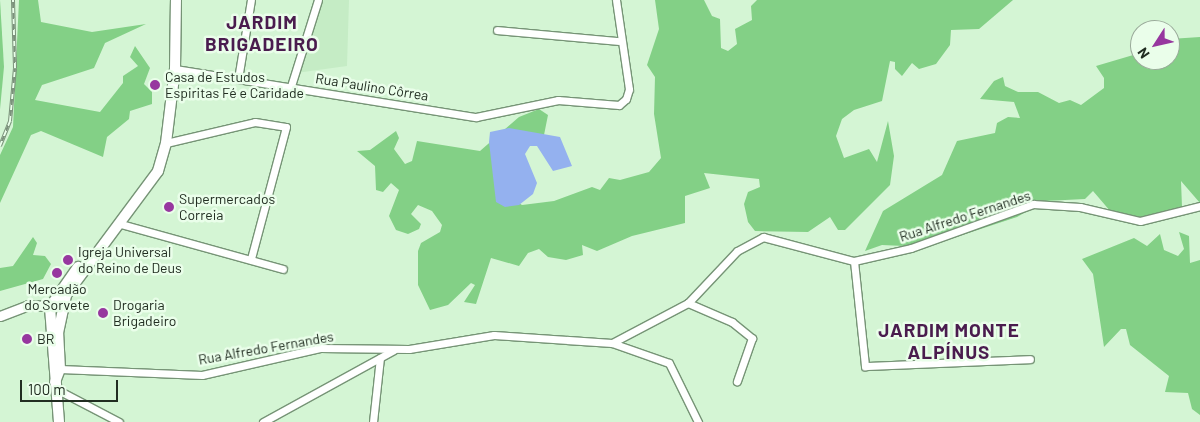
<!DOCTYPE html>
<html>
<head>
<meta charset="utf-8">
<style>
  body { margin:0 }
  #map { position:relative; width:1200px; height:422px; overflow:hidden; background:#d4f5d4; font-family:Barlow,sans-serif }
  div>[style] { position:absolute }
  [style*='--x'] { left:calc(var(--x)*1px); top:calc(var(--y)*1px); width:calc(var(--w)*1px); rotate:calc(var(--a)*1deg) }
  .built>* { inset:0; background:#c5ecc5 }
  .green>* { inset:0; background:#83d086 }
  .water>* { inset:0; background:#94b1ef }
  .roads { filter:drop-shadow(1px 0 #769476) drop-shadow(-1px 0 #769476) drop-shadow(0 1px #769476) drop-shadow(0 -1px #769476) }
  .minor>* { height:7px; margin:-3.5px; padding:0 3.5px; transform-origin:3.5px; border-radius:3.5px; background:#fff }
  .tertiary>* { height:9px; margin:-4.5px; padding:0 4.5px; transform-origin:4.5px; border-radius:4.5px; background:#fff }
  .secondary>* { height:10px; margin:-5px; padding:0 5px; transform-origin:5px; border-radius:5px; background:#fff }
  .rail>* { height:4px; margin-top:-2px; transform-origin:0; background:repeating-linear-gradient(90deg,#eafeea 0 5.5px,#7b917b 0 11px); box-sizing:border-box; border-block:1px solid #7b917b }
  .dots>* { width:14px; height:14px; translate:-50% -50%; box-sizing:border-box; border:2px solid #eafeea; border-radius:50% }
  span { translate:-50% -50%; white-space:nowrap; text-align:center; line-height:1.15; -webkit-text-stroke:5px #eafeea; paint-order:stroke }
  .poi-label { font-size:14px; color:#212d21 }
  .left { translate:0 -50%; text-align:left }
  .street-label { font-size:14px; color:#212d21 }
  .district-label { font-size:19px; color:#4a1c4e; font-weight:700; letter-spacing:1px }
  .north { position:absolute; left:1130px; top:20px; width:50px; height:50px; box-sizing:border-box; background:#eafeea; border:1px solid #9aaa9a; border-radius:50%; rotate:235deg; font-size:14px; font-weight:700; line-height:20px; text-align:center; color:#212d21 }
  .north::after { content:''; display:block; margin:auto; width:18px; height:22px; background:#97379f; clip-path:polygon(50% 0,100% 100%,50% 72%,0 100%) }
  .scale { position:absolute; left:20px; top:380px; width:98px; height:22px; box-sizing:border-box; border:2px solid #212d21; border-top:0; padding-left:6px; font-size:15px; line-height:18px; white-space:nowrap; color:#212d21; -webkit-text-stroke:4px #eafeea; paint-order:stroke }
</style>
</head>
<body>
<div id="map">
  <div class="built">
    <i style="clip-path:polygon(320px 0,349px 0,347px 66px,296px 73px)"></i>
  </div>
  <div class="green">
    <i style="clip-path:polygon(0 0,4px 67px,0 109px)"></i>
    <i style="clip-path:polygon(19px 0,38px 0,41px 22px,92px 32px,146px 24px,105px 43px,94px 68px,42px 85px,35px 100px,100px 112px,123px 83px,123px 76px,138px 66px,130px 57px,135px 46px,150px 68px,144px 84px,152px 92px,152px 104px,130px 111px,129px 119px,107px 137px,103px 157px,41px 131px,31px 135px,0 203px,0 155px,13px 127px)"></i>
    <i style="clip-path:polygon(655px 0,704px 0,712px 16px,720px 19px,721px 48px,728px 51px,737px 44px,735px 29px,752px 20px,751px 6px,757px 0,1013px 0,979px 29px,951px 30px,950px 45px,936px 64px,919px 69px,912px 63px,902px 76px,895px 69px,895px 62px,890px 61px,882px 101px,854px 110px,842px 119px,836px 136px,844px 158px,869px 149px,877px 162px,888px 121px,894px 156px,890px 185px,845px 230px,838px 230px,830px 217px,808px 232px,755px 231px,748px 222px,744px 204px,748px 192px,760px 187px,759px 179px,704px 173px,710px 188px,685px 196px,685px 223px,632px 236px,597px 251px,582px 245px,583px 255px,566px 260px,548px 257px,539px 249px,528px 253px,519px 266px,491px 258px,476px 304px,464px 302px,475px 285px,471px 283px,448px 305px,430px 310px,418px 285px,418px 251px,421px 243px,440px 232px,442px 225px,432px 211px,418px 205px,411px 214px,421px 224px,419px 229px,408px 234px,396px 230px,389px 216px,399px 190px,391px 183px,383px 192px,376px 190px,375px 166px,357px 151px,370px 150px,396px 131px,399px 138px,394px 149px,405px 164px,412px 161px,417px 141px,480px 151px,519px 117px,539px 109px,548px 115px,544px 135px,511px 160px,513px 199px,522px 205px,554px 201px,592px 187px,600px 190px,609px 178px,620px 180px,649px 172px,661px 158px,654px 114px,655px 77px,647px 65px,659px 29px)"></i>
    <i style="clip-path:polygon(1200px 37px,1200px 203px,1181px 181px,1182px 207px,1154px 218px,1131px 216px,1111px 212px,1093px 191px,1085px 199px,1045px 201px,1017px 217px,926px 247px,882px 245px,865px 251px,883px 211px,942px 175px,957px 141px,995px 133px,997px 123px,1008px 117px,1020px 118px,1014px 102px,980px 99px,994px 81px,1003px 77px,1005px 86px,1018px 92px,1038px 92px,1059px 103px,1070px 100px,1081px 105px,1104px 88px,1104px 78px,1096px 66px,1140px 53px,1140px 60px,1170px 60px,1170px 39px)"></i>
    <i style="clip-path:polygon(1179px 232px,1189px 236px,1190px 263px,1200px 260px,1200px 415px,1192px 409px,1188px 393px,1165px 392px,1169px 376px,1130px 345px,1126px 329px,1121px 329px,1104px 347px,1093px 274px,1082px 259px,1134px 238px,1147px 246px,1160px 234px,1164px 250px,1178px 256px,1184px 249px)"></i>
    <i style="clip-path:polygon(33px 237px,37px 243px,33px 255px,45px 256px,51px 264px,43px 279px,0 291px,0 268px,13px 266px)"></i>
  </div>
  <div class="water">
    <i style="clip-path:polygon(509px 128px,560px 137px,572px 166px,553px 171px,537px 146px,530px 146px,525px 154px,537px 183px,533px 194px,519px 205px,505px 207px,496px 202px,489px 142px,490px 132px)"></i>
  </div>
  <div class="roads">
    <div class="minor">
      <i style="--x:497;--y:30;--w:122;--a:5.2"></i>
      <i style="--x:175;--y:69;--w:305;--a:9.1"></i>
      <i style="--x:476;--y:117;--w:84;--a:-11.7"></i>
      <i style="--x:558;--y:100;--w:61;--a:4.7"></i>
      <i style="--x:619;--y:105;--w:9;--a:-41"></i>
      <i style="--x:626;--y:99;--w:10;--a:-73"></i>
      <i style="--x:629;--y:89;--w:90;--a:-98.3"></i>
      <i style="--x:238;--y:79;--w:80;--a:-80.7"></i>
      <i style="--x:291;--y:86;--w:90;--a:-72.6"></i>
      <i style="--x:166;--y:143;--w:91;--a:-13.3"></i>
      <i style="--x:255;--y:122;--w:31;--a:9"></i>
      <i style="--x:286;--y:127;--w:137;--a:104.9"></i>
      <i style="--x:121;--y:224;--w:168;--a:15.5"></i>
      <i style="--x:854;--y:261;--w:106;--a:84"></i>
      <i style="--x:865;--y:366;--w:165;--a:-2.4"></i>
      <i style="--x:688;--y:303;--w:48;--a:23.4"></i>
      <i style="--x:732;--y:322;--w:26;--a:39"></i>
      <i style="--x:752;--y:338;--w:46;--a:109.2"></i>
      <i style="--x:612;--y:343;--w:60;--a:19.3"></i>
      <i style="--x:669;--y:363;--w:66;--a:63.8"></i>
      <i style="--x:60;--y:369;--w:142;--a:2.4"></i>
      <i style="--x:202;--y:375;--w:121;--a:-12.9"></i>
      <i style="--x:320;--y:348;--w:89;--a:0.6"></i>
      <i style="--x:409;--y:349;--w:86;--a:-9.4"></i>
      <i style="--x:494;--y:335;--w:118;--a:3.9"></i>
      <i style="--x:612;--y:343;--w:86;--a:-27.8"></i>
      <i style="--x:688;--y:303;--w:71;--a:-46.7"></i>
      <i style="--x:737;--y:251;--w:30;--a:-28"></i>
      <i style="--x:763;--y:237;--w:94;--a:14.8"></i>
      <i style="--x:854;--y:261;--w:58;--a:-12.8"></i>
      <i style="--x:911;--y:248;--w:130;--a:-19.8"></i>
      <i style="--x:1033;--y:204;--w:47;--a:3.7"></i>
      <i style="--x:1080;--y:207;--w:62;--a:13.1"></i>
      <i style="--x:1140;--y:221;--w:62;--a:-14"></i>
      <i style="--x:56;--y:389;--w:71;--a:27.6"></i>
      <i style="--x:263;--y:422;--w:149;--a:-28.8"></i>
      <i style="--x:373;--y:422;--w:64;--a:-83.8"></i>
    </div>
    <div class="tertiary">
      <i style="--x:0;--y:316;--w:30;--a:-21"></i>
      <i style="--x:28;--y:305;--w:34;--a:3"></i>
    </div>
    <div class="secondary">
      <i style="--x:55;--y:382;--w:14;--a:-69"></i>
      <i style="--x:60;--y:369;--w:36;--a:-93"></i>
      <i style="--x:58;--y:333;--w:39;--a:-78"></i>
      <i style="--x:66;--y:295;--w:154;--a:-53.4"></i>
      <i style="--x:158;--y:171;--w:29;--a:-74"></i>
      <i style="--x:166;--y:143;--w:75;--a:-83.1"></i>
      <i style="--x:175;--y:69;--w:69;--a:-89.2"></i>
      <i style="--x:59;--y:422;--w:115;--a:-94.5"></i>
      <i style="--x:50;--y:307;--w:49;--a:-55"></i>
    </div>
  </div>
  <div class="rail">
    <i style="--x:0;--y:146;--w:27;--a:-68"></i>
    <i style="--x:10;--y:121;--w:53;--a:-84.6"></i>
    <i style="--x:15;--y:68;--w:68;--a:-91.7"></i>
  </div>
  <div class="dots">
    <i style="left:155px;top:85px;background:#97379f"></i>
    <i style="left:169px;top:207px;background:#97379f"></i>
    <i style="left:68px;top:260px;background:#97379f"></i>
    <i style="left:57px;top:273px;background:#97379f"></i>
    <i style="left:103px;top:313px;background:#97379f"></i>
    <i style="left:27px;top:339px;background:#97379f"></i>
  </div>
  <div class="poi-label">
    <span class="left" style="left:165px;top:85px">Casa de Estudos<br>Espiritas Fé e Caridade</span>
    <span class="left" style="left:179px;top:207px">Supermercados<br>Correia</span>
    <span class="left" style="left:78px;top:260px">Igreja Universal<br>do Reino de Deus</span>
    <span style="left:57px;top:297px">Mercadão<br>do Sorvete</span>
    <span class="left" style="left:113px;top:313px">Drogaria<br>Brigadeiro</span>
    <span class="left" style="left:37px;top:339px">BR</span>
  </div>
  <div class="street-label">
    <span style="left:372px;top:87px;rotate:9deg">Rua Paulino Côrrea</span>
    <span style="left:965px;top:216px;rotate:-18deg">Rua Alfredo Fernandes</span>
    <span style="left:266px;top:348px;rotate:-10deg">Rua Alfredo Fernandes</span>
  </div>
  <div class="district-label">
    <span style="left:262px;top:33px">JARDIM<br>BRIGADEIRO</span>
    <span style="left:949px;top:341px">JARDIM MONTE<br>ALPÍNUS</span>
  </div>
  <div class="north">N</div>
  <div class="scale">100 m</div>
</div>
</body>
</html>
